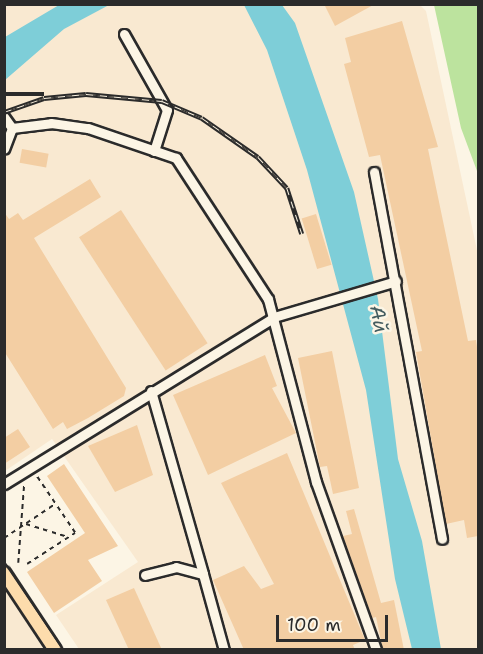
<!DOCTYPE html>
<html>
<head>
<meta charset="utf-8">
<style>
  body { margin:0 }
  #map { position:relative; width:483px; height:654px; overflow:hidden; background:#fcf5e5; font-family:"Shantell Sans",sans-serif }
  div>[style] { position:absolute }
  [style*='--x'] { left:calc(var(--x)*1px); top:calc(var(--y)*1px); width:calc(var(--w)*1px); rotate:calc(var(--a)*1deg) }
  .built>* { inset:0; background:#f9e9d1 }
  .green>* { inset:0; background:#bce39e }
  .water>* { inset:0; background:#7eced8 }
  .building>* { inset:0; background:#f3cea3; transform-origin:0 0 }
  .path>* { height:1.5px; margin-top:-0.75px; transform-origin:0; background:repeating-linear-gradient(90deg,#2b2b2b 0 4.5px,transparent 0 9px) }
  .roads { filter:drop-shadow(2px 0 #2b2b2b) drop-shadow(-2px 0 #2b2b2b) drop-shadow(0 2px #2b2b2b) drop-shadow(0 -2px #2b2b2b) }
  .minor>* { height:9px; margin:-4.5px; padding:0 4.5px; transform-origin:4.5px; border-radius:4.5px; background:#fcf5e5 }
  .major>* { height:12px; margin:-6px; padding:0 6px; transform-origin:6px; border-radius:6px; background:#fddcac }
  .tram>* { height:1.5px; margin:-0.75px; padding:0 0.75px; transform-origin:0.75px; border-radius:0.75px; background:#2b2b2b }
  .rail>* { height:4.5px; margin-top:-2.25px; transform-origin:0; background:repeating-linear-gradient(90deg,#fcf5e5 0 7px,#2b2b2b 0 14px); box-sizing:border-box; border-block:2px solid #2b2b2b }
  span { translate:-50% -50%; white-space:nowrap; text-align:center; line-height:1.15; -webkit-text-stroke:5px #fcf5e5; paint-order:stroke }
  .water-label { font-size:20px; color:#445c5f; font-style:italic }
  .frame { position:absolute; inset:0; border:6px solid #2b2b2b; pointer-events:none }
  .scale { position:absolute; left:276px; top:615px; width:112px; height:27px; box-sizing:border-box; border:3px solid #2b2b2b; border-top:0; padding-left:8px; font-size:18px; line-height:21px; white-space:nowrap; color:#2b2b2b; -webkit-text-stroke:4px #fcf5e5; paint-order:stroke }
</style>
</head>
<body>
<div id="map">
  <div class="built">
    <i style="clip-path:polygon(5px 5px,420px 5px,426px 11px,478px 255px,478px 649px,79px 649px,56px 615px,138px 562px,52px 439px,5px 471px)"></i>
    <i style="clip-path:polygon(5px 588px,36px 636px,45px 649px,5px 649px)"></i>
  </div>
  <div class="green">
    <i style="clip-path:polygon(434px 5px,478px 5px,478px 203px,477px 171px,461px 128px)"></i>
  </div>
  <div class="water">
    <i style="clip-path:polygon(59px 5px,109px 5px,64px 29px,5px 80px,5px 37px)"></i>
    <i style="clip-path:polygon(244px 5px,282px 5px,295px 23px,354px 192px,378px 299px,398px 459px,422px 541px,441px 649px,412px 649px,395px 579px,366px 390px,307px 170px,267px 50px)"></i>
  </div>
  <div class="building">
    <i style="clip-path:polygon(324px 4px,375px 4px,335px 26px)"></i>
    <i style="clip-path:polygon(402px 21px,438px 147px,428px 149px,468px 341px,476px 340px,478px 354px,478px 536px,467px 538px,464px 520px,446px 524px,416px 352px,422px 351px,380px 155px,369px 157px,344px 64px,351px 62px,345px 38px)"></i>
    <i style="left:22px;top:149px;width:27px;height:14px;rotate:10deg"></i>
    <i style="clip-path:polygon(90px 179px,101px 197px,34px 238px,126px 388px,124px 396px,88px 418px,67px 429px,63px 422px,53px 429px,4px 351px,4px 212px,9px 219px,18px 213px,23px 220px)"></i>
    <i style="left:121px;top:210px;width:159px;height:50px;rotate:57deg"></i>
    <i style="left:316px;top:214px;width:53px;height:15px;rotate:73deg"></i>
    <i style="clip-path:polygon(332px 351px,359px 488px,333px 494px,327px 466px,320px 467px,298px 358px)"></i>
    <i style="clip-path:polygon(265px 355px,277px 386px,272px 388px,296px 433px,208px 475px,173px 395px)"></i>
    <i style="clip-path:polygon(137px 425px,153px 475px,115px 492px,88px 446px)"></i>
    <i style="clip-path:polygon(18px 429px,30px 447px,4px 464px,4px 438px)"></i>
    <i style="clip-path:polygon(287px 453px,365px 640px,353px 645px,355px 650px,244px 650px,213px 580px,244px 566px,261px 589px,274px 584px,221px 483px)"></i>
    <i style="clip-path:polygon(64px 464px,118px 546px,88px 560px,102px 581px,54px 613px,27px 572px,85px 533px,47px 476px)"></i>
    <i style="clip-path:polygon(354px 509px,381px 603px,394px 600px,404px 650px,383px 650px,376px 617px,372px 618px,343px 536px,352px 534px,346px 511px)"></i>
    <i style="clip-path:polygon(134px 588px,162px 650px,129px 650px,106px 600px)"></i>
  </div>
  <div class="path">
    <i style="--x:26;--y:524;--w:44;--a:17.2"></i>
    <i style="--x:4;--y:538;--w:61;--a:-33.7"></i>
    <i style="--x:18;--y:563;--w:80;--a:-85.7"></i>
    <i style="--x:27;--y:564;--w:57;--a:-32.9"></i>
    <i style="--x:75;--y:533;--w:71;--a:-124.1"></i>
  </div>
  <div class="roads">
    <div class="minor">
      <i style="--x:124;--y:34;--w:87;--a:60.5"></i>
      <i style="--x:167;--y:110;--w:43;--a:107.6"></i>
      <i style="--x:4;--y:117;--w:14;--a:54"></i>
      <i style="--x:12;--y:128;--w:22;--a:111"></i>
      <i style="--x:12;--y:128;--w:39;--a:-7"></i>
      <i style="--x:51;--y:123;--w:37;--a:8"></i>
      <i style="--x:88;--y:128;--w:93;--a:18.8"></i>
      <i style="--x:176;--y:158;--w:168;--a:56.9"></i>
      <i style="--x:268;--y:299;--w:189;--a:75.3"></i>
      <i style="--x:316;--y:482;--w:178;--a:70.3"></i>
      <i style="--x:374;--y:172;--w:373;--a:79.5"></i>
      <i style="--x:151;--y:391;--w:190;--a:74.1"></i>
      <i style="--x:4;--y:484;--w:317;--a:-31.7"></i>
      <i style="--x:274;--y:317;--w:127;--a:-16.4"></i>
      <i style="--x:145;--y:575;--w:32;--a:-14"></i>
      <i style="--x:176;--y:567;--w:28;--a:15"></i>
      <i style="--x:203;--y:574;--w:79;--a:74.6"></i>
    </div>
    <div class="major">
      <i style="--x:4;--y:573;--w:92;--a:56.5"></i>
    </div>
  </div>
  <div class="tram">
    <i style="--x:4;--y:561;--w:107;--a:56"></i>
  </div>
  <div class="rail">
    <i style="--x:4;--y:94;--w:40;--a:0"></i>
    <i style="--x:4;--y:112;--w:42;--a:-19.3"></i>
    <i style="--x:44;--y:98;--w:42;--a:-5.4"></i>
    <i style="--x:86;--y:94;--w:76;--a:5.3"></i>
    <i style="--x:162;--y:101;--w:43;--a:23"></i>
    <i style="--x:202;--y:118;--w:68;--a:34.9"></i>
    <i style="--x:258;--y:157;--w:42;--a:46.9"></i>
    <i style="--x:287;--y:188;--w:48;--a:71.9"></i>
  </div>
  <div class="water-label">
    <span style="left:379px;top:319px;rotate:79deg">Ай</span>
  </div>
  <div class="frame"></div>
  <div class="scale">100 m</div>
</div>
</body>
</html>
